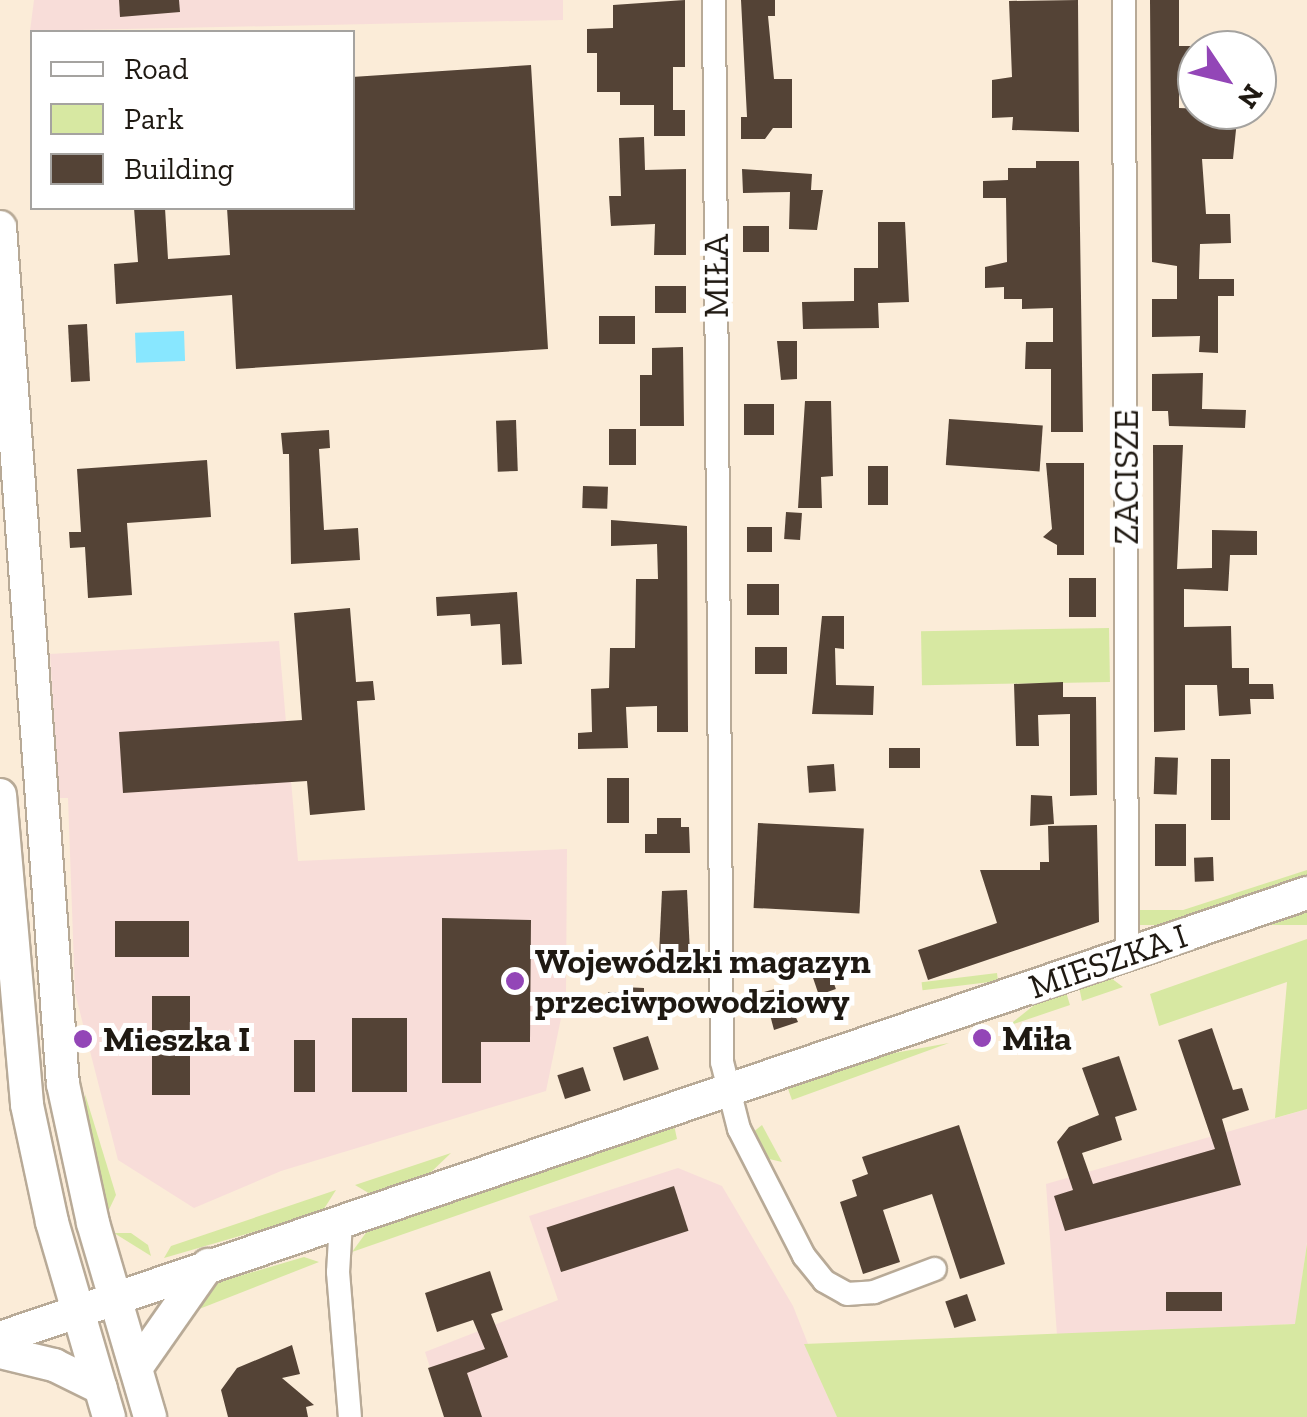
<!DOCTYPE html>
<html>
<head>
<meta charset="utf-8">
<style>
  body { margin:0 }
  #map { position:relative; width:1307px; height:1417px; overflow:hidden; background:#fbecd8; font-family:"Zilla Slab",serif }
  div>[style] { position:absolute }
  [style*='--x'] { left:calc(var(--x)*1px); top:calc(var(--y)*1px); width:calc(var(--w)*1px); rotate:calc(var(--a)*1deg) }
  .industrial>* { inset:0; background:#f8ddd9 }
  .green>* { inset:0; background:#d7e8a2; transform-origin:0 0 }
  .water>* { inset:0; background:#88e7ff; transform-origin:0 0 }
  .building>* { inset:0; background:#544336; transform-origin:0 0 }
  .roads { filter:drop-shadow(2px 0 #b8aa97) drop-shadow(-2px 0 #b8aa97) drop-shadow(0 2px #b8aa97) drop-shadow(0 -2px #b8aa97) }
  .street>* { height:22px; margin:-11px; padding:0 11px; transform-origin:11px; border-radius:11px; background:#fff }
  .secondary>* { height:32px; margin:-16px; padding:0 16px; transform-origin:16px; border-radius:16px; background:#fff }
  .dots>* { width:28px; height:28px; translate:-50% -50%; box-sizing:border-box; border:5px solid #fff; border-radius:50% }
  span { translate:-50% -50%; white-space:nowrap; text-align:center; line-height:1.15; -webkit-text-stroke:10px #fff; paint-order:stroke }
  .street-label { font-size:35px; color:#1f1912 }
  .poi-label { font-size:35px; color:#1f1912; font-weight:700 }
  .left { translate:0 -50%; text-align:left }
  .legend { position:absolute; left:30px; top:30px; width:325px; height:180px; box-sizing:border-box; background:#fff; border:2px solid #a5a3a0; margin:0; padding:12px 18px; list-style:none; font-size:30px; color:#1f1912 }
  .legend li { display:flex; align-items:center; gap:20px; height:50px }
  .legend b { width:50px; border:2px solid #a5a3a0 }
  .north { position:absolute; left:1177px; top:30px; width:100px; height:100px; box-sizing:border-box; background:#fff; border:2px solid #a5a3a0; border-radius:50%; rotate:125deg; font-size:28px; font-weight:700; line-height:40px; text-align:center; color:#1f1912 }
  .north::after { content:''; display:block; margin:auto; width:35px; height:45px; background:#9346b7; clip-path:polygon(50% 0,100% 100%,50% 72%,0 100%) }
</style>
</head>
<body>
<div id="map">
  <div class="industrial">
    <i style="clip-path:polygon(34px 0,563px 0,563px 20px,30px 31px)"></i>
    <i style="clip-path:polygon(279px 641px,298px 861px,567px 849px,566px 994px,546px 1091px,281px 1171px,194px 1208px,118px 1160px,75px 993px,68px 798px,59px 798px,50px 654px)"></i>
    <i style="clip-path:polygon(1307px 1109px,1307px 1242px,1296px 1324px,1057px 1335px,1046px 1184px)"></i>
    <i style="clip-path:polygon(678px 1168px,722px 1186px,793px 1306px,837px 1417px,446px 1417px,425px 1352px,558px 1300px,529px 1216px)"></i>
  </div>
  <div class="green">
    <i style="left:1109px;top:628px;width:54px;height:188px;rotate:89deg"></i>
    <i style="clip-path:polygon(1307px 870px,1307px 877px,1161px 926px,1146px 922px)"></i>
    <i style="left:1307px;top:910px;width:15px;height:170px;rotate:90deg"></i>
    <i style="clip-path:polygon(1307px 939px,1307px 1109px,1275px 1118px,1287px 982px,1159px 1026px,1150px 994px)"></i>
    <i style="left:997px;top:973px;width:8px;height:76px;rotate:83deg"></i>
    <i style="clip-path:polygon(1111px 978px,1123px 987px,1082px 1001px,1079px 987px)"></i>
    <i style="clip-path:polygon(1066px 992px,1070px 1005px,1008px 1026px,1038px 1002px)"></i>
    <i style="clip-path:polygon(949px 1043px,792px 1100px,787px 1086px,878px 1056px)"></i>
    <i style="clip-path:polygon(85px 1094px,116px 1195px,105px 1218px,88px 1164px)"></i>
    <i style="clip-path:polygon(674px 1125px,677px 1139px,352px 1252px,368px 1230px)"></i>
    <i style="clip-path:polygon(762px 1125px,782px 1162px,765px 1158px,752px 1133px)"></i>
    <i style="clip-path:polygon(451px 1153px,428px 1175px,372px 1195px,355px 1185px)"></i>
    <i style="clip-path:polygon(336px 1190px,322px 1212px,164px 1258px,171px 1246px)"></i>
    <i style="clip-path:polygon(131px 1233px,148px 1245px,151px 1256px,114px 1233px)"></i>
    <i style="clip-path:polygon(1307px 1244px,1307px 1417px,837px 1417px,804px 1344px,1295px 1324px)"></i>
    <i style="clip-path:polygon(304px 1257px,319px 1262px,189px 1313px,219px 1282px)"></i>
  </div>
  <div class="water">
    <i style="left:184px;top:331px;width:30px;height:49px;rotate:88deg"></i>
  </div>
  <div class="building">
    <i style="clip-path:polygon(119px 0,179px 0,180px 12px,120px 17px)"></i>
    <i style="clip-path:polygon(685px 0,685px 67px,673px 67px,673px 110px,685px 110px,685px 136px,654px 136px,654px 105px,620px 105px,620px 92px,597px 92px,597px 53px,587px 53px,587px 29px,613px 28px,613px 5px)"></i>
    <i style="clip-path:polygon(741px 0,775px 0,775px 16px,768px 16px,774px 79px,792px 79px,792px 128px,773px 128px,765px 139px,741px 139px,741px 117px,747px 117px)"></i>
    <i style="clip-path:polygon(1078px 0,1079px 132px,1012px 130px,1013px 117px,992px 118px,992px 80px,1012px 77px,1009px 1px)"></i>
    <i style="clip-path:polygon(1150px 0,1179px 0,1179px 46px,1197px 46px,1197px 70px,1179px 70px,1179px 108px,1230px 110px,1230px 119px,1237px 120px,1233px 159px,1202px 159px,1206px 214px,1230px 214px,1231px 243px,1200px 244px,1199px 279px,1234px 279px,1234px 296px,1218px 296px,1218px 353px,1199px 352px,1200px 336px,1152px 337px,1152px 299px,1177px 299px,1177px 266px,1152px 262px)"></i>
    <i style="clip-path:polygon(531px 65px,548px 349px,236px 369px,232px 295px,116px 304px,114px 264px,138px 262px,134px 208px,165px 208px,168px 259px,230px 255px,227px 208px,352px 208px,352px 77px)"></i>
    <i style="clip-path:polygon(644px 137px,645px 170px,686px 169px,686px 255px,654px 255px,655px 224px,611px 226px,609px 196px,621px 196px,619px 138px)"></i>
    <i style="clip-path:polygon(1036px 161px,1079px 161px,1083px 432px,1051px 432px,1051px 369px,1025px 369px,1026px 342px,1053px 342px,1053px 308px,1022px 309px,1022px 299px,1004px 299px,1004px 287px,985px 288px,985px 267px,1007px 262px,1006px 198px,983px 198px,983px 181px,1008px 180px,1008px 168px,1036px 168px)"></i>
    <i style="clip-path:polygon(742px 169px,812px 174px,811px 190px,823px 190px,817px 230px,789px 229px,790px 192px,743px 193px)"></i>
    <i style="clip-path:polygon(878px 222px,905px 222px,909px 302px,878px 303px,879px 328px,803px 329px,802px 302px,854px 301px,854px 268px,878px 268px)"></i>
    <i style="left:743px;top:226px;width:26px;height:26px"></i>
    <i style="left:655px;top:286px;width:31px;height:27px"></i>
    <i style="left:599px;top:316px;width:36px;height:28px"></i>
    <i style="left:87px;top:324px;width:57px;height:19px;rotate:87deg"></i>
    <i style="clip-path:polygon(777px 341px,797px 341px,797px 379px,781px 380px)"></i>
    <i style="clip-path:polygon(683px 347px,684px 426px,640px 426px,640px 375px,652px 375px,652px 348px)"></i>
    <i style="clip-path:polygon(1203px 373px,1202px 409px,1246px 410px,1245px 428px,1169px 426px,1168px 411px,1152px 411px,1152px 374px)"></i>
    <i style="clip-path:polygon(805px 401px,831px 401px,833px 476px,821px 477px,822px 508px,798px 508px)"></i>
    <i style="left:744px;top:404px;width:30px;height:31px"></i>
    <i style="left:949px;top:419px;width:94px;height:46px;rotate:4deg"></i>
    <i style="left:516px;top:420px;width:51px;height:20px;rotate:88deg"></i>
    <i style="left:609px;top:429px;width:27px;height:36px"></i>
    <i style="clip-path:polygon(329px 430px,330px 448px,319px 449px,324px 530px,358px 528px,360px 560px,291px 564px,289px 454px,283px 454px,281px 433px)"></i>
    <i style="clip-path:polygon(1153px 445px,1183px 445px,1177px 569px,1212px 568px,1212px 530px,1257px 531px,1257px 555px,1230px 555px,1228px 591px,1184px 589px,1184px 627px,1231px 626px,1232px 668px,1249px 668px,1249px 684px,1273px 684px,1274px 699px,1250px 699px,1251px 714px,1219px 716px,1217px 685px,1185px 685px,1185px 730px,1154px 732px)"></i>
    <i style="clip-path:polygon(207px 460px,211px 517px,127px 523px,132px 595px,88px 598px,85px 547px,70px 548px,69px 532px,81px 532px,77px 469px)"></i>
    <i style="clip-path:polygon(1046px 463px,1084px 463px,1084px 555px,1057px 555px,1057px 545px,1043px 537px,1052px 529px)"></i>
    <i style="left:868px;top:466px;width:20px;height:39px"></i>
    <i style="left:583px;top:486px;width:25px;height:22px;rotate:2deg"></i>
    <i style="left:786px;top:512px;width:16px;height:27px;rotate:4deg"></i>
    <i style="clip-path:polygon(611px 520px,687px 526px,688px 732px,657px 732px,657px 706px,626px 707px,628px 748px,578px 749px,578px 733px,592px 732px,591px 689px,609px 688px,610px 648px,635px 648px,636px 579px,658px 579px,657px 544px,611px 546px)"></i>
    <i style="left:772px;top:527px;width:25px;height:25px;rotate:90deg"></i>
    <i style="left:1069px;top:578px;width:27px;height:39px"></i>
    <i style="left:747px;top:584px;width:32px;height:31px"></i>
    <i style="clip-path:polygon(517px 592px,522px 664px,502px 665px,500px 624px,471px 626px,470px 614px,437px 616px,436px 597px)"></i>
    <i style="clip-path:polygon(350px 608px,356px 682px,373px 681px,375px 700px,357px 701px,365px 810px,310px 815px,307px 781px,123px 793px,119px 732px,302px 720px,294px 613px)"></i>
    <i style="clip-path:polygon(822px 616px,844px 616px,844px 649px,835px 648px,836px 685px,874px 686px,873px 715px,812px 714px)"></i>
    <i style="left:755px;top:647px;width:32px;height:27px"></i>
    <i style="clip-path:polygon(1063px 682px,1063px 697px,1096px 697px,1097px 795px,1070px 796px,1070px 714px,1038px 715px,1039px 746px,1016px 746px,1014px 684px)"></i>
    <i style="left:889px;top:748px;width:31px;height:20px"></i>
    <i style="left:1155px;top:757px;width:23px;height:37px;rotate:2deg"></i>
    <i style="left:1211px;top:759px;width:19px;height:61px"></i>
    <i style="left:834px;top:764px;width:27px;height:27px;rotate:86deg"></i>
    <i style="left:607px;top:778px;width:22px;height:45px"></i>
    <i style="clip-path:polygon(1031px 795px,1052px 796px,1054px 824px,1030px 826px)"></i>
    <i style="clip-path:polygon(657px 818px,681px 818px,681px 827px,689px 827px,690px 853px,645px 853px,645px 834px,657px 834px)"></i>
    <i style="left:758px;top:823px;width:106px;height:85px;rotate:3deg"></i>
    <i style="left:1155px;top:824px;width:31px;height:42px"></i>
    <i style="clip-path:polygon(1097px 825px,1099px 922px,928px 980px,918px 950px,997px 923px,980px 870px,1040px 870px,1040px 862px,1049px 862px,1048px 826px)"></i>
    <i style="left:1213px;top:857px;width:24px;height:19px;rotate:88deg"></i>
    <i style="clip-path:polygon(687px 890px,690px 954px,659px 954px,662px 891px)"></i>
    <i style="clip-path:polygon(442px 918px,531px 920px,530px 1042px,481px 1042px,481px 1083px,442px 1083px)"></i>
    <i style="left:115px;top:921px;width:74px;height:36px"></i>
    <i style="left:830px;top:972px;width:18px;height:18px;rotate:71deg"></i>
    <i style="clip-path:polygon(623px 987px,644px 988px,644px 1010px,607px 1008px,608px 992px,623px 993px)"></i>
    <i style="clip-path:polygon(782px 987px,798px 1022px,774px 1030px,764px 992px)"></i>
    <i style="left:152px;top:996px;width:38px;height:99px"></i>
    <i style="left:407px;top:1018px;width:74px;height:55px;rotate:90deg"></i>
    <i style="clip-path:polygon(1212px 1028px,1233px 1090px,1242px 1088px,1249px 1110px,1222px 1119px,1241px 1185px,1065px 1231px,1054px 1196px,1073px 1190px,1057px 1142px,1069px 1127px,1099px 1115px,1082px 1068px,1119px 1056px,1137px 1110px,1115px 1117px,1122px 1140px,1082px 1153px,1093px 1184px,1215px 1149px,1178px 1040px)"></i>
    <i style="left:648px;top:1036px;width:35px;height:37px;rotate:72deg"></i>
    <i style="left:294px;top:1040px;width:21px;height:52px"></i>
    <i style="left:583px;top:1067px;width:25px;height:27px;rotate:72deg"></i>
    <i style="clip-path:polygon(959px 1125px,1005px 1264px,960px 1279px,932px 1194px,883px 1210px,900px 1262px,863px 1274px,840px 1202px,857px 1196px,852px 1180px,868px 1174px,862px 1157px)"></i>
    <i style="left:674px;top:1186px;width:47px;height:134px;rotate:72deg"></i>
    <i style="clip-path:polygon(490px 1271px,503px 1310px,491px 1314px,508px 1357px,467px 1373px,482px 1417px,444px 1417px,428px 1368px,485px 1349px,473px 1320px,437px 1332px,425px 1293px)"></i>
    <i style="left:1222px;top:1292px;width:19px;height:56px;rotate:90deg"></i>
    <i style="left:967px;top:1294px;width:28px;height:23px;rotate:71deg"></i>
    <i style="clip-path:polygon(292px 1345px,300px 1374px,282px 1378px,314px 1405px,306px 1407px,308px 1417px,228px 1417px,221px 1390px,237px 1368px)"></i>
  </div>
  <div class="roads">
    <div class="street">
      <i style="--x:714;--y:0;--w:1062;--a:89.57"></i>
      <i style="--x:722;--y:1062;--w:69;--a:75.8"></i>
      <i style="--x:739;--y:1129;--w:143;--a:62.9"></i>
      <i style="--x:804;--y:1256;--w:32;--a:51"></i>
      <i style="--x:824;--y:1281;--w:26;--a:29"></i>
      <i style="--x:847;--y:1294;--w:27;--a:-4"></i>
      <i style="--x:874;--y:1292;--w:65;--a:-20.7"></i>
      <i style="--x:1124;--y:0;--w:955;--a:89.82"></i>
      <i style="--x:341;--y:1222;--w:50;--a:93.4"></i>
      <i style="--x:338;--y:1272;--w:145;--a:85.3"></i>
    </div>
    <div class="secondary">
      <i style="--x:0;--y:227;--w:859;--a:85.8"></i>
      <i style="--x:63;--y:1084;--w:142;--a:77.8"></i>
      <i style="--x:93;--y:1223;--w:202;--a:73.6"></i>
      <i style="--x:0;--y:795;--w:311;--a:85"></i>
      <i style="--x:27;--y:1105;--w:120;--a:77.9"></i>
      <i style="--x:52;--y:1222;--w:203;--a:73.7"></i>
      <i style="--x:0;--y:1338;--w:1381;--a:-18.8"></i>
      <i style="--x:0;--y:1352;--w:56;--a:13.5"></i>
      <i style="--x:54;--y:1365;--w:52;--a:26.1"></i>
      <i style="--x:136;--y:1368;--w:126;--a:-55"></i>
    </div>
  </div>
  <div class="dots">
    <i style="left:515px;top:981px;background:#9346b7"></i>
    <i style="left:982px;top:1038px;background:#9346b7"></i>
    <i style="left:83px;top:1039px;background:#9346b7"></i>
  </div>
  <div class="street-label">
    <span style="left:716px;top:276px;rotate:-90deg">MIŁA</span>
    <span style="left:1126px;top:477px;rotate:-90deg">ZACISZE</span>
    <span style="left:1108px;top:961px;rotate:-19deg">MIESZKA I</span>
  </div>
  <div class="poi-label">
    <span class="left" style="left:535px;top:981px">Wojewódzki magazyn<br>przeciwpowodziowy</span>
    <span class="left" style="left:1002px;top:1038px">Miła</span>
    <span class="left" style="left:103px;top:1039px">Mieszka I</span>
  </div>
  <ul class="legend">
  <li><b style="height:12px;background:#fff"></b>Road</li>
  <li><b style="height:28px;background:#d7e8a2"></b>Park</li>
  <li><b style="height:28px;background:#544336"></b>Building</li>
  </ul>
  <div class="north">N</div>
</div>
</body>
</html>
